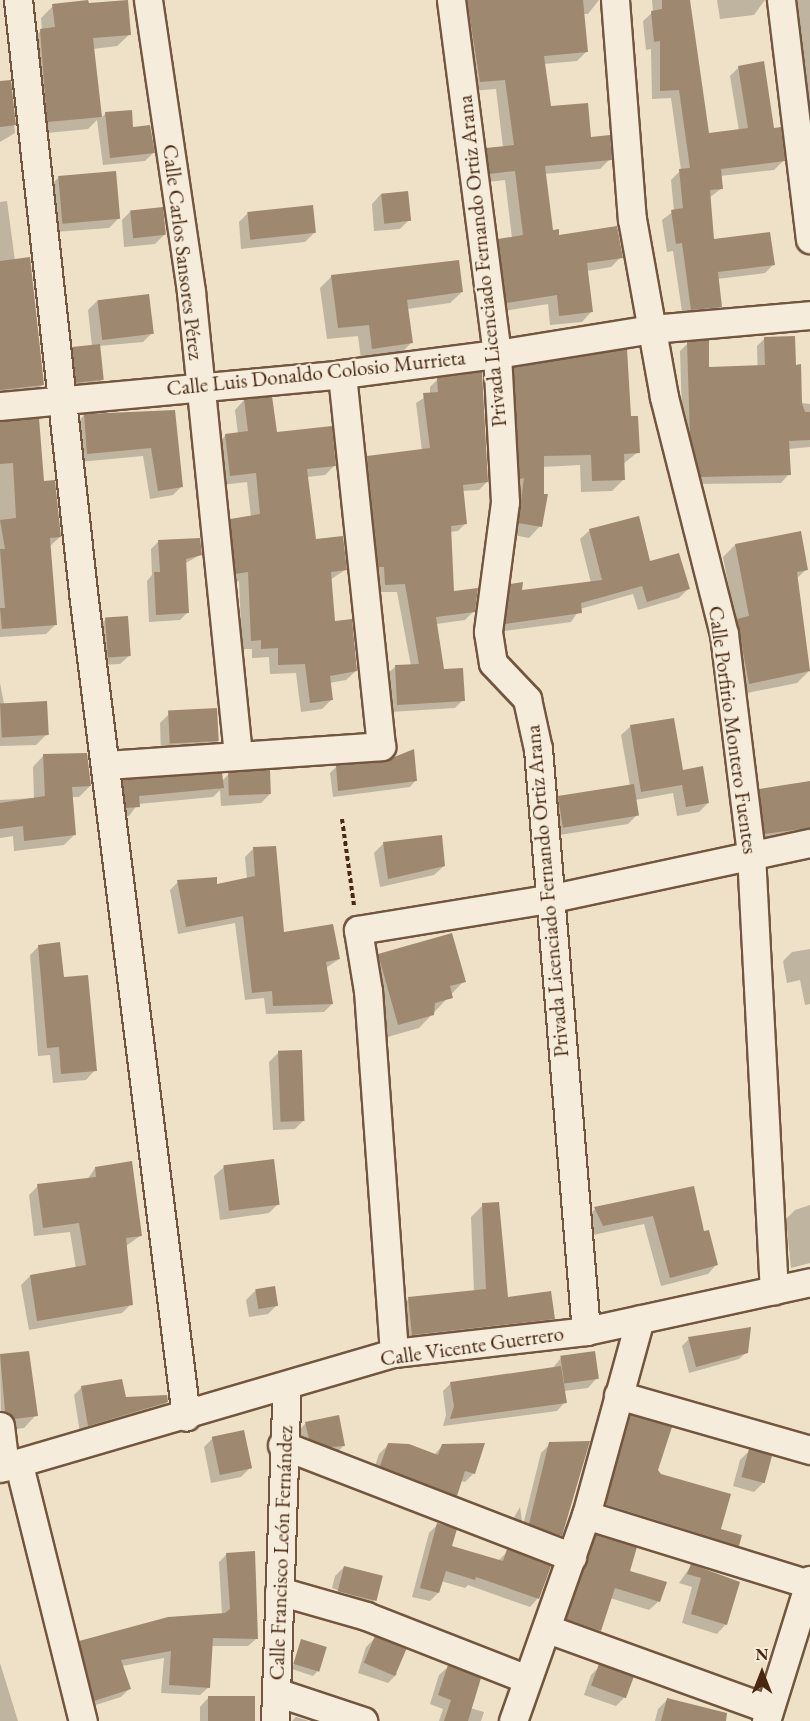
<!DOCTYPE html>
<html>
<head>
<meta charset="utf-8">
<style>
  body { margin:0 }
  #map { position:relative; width:810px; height:1721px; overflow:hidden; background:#efe1c7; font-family:"EB Garamond",serif }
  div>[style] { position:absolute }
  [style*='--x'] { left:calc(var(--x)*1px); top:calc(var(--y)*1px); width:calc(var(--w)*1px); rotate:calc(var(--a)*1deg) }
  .shadow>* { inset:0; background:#0003 }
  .building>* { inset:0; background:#9f8870; transform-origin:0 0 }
  .path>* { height:4px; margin-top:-2px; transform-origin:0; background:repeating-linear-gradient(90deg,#482811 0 4.5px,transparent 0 7.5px) }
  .roads { filter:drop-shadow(2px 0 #72563e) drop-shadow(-2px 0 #72563e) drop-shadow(0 2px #72563e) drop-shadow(0 -2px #72563e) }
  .street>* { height:27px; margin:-13.5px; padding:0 13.5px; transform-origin:13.5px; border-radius:13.5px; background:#f5ecdb }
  span { translate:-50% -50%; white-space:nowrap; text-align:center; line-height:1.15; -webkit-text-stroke:4.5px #f5ecdb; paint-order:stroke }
  .street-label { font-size:21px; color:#482811 }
  .north { position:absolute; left:732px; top:1643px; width:60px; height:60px; -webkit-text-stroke:4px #f5ecdb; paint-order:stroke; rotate:0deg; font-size:16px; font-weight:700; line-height:24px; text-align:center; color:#482811 }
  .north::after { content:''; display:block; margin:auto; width:21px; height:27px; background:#482811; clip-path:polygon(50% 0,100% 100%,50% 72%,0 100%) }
</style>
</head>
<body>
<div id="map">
  <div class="shadow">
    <i style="clip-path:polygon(458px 0,599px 0,588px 14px,583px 14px,587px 51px,577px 61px,544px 64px,549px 108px,610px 159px,600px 169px,544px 174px,551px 232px,621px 257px,611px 267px,587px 271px,591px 312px,582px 322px,550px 325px,548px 304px,497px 312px,489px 250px,499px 240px,512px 238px,505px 180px,480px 183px,477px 159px,487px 149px,503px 147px,496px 89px,471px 91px)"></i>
    <i style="clip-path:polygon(652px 0,688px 0,708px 134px,739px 131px,730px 76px,739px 67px,772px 129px,783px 161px,774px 170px,720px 176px,722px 188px,709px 198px,712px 241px,774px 264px,765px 273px,717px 279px,721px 306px,712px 315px,683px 318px,673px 251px,667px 252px,662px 220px,674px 211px,671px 180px,681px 170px,671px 98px,652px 99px,651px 49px,646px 50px,643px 21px,653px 12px)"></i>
    <i style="clip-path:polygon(717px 0,765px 0,754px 15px,720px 19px)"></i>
    <i style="clip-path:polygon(781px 0,810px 0,810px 122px,791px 7px)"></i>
    <i style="clip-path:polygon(53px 6px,130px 34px,117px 46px,93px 49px,101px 118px,106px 113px,132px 128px,153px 153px,145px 161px,103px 165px,97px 120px,88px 129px,36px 134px,29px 42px,42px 30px,41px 18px)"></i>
    <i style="clip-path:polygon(10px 82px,15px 133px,0 142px,0 83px)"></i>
    <i style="clip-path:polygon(59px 177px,118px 219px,109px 228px,54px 232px,50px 186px)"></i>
    <i style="clip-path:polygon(381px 194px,409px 220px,400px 229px,374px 231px,372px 204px)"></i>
    <i style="clip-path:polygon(7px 201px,15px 261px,43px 384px,34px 393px,0 399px,0 202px)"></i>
    <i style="clip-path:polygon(131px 211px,164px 235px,155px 244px,124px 247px,122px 220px)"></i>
    <i style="clip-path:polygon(248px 213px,314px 233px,305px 242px,241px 249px,239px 222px)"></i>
    <i style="clip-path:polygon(332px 276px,462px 292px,450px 303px,407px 309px,412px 342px,400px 354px,361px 359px,358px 336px,327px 339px,320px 288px)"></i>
    <i style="clip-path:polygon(97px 301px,152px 333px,143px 342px,98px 346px,102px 380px,93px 389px,70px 390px,64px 358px,73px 349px,92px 346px,88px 310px)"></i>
    <i style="clip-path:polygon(794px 337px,758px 381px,757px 346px,765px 338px)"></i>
    <i style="clip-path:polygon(688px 343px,708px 391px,810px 404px,810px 447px,788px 449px,789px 474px,781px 483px,692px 484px,683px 445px,680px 351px)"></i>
    <i style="clip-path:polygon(514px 369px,630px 417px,638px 452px,623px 464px,624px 479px,612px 491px,581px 492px,580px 465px,542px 467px,540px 526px,529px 538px,508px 534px,503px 380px)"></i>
    <i style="clip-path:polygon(438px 379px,487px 482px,479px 490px,462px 491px,466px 523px,458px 531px,450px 532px,452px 593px,473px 612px,465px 620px,436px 624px,443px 671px,463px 700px,455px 708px,389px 712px,387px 674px,395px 667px,411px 666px,397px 592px,377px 592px,377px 574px,371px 574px,360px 465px,368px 457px,422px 451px,416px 403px,430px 394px,430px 387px)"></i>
    <i style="clip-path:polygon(244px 400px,276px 433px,334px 466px,325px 475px,307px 477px,314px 541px,345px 570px,330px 580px,334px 623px,356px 671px,346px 680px,329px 683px,332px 699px,322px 709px,301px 712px,296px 673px,270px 674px,269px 657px,252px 658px,252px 649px,242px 649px,239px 581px,227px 583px,221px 530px,231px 520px,251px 517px,247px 482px,221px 485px,217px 444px,226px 435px,238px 434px,235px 410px)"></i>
    <i style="clip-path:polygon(173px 412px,181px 487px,173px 495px,150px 499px,143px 456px,79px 462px,76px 424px,84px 415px)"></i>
    <i style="clip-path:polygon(37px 420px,43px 483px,60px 537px,50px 546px,55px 625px,46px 634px,0 637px,0 422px)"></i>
    <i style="clip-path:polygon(590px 530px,688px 589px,679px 598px,638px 610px,633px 594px,580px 609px,571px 622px,497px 632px,502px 594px,511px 585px,520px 592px,591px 583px,580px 539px)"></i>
    <i style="clip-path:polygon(158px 542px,200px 555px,184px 564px,187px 613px,180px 620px,149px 622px,147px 581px,152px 575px,151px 549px)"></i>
    <i style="clip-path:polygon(735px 545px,807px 569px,796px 579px,809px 671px,797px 683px,737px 695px,726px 632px,736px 623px,723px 557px)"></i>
    <i style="clip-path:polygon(106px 619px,130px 655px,120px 664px,99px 665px,97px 628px)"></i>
    <i style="clip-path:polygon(0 683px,4px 704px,47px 734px,36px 745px,0 746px)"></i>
    <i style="clip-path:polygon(169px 714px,218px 741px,209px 750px,161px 753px,160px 723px)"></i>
    <i style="clip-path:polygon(631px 726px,682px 771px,708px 803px,699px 812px,677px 816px,673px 793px,635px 800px,637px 815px,628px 824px,553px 836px,549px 807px,558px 797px,630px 786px,621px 735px)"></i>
    <i style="clip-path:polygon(43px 756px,90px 786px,79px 797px,71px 797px,75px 834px,64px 845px,14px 851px,13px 836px,0 838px,0 800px,34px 798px,33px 767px)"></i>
    <i style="clip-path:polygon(337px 766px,416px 780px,410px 787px,333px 797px,330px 773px)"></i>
    <i style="clip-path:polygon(229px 774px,270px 794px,261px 803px,221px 806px,220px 790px,213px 797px,138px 804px,129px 816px,117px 817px,114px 790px,123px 781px,221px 782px)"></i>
    <i style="clip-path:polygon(810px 782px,810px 827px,801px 836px,756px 843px,750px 799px,760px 790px)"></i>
    <i style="clip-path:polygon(383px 844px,444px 866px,434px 875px,380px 887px,374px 853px)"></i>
    <i style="clip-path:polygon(253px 849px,283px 934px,339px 959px,326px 968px,332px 1004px,324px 1012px,266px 1014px,264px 998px,245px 1000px,235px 923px,178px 934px,170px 890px,178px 882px,216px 885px,247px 879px,245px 857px)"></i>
    <i style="clip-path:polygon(39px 946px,63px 979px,95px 1070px,86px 1080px,53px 1083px,50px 1055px,38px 1056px,30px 955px)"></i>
    <i style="clip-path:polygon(810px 949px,810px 1004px,805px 1005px,800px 980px,787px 983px,783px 961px,792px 952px)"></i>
    <i style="clip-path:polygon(379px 955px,464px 981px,419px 1028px,384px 1038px,365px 969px)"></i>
    <i style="clip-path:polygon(278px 1053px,304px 1120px,295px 1129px,273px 1130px,269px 1062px)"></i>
    <i style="clip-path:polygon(224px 1167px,278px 1204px,269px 1213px,220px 1220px,214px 1176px)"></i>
    <i style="clip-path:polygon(95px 1168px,140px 1236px,126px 1246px,131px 1304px,122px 1313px,29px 1330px,21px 1285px,30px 1276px,76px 1269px,70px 1232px,34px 1236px,29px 1195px,38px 1186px,87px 1180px)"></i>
    <i style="clip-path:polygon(693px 1188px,703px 1233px,717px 1264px,708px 1274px,661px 1286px,644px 1224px,593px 1235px,586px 1218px,595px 1209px)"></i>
    <i style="clip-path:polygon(483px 1205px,507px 1299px,554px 1318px,542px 1330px,400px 1346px,397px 1311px,409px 1299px,474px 1292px,471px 1217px)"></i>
    <i style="clip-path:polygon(810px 1205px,810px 1263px,791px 1268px,786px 1219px,795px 1210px)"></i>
    <i style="clip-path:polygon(255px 1291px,277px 1305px,268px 1314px,249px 1317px,246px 1300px)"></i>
    <i style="clip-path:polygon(689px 1339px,747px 1352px,739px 1359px,689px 1373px,682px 1346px)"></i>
    <i style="clip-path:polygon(28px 1352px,36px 1415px,24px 1428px,1px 1431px,0 1356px)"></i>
    <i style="clip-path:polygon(561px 1358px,597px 1378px,588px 1388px,564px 1391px,565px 1402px,557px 1411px,443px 1426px,446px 1415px,443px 1391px,451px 1383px,552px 1369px)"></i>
    <i style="clip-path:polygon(82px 1387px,124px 1399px,167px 1402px,158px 1410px,80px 1433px,74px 1395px)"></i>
    <i style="clip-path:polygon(337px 1417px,344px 1445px,335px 1455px,300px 1448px,296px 1433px,305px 1424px)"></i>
    <i style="clip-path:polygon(631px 1417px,657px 1471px,738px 1545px,729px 1554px,598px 1513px,622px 1425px)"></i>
    <i style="clip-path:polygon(213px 1438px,250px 1468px,241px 1477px,211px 1483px,204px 1447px)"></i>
    <i style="clip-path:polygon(550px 1444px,560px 1535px,551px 1544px,521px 1533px,541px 1453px)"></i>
    <i style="clip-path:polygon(388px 1445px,434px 1455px,442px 1446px,474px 1473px,465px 1482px,460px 1481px,456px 1495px,447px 1504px,372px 1475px,379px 1454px)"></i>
    <i style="clip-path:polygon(749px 1451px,763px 1483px,754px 1492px,733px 1486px,740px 1460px)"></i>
    <i style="clip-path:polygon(520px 1507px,522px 1521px,513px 1530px,508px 1528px)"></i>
    <i style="clip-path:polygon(438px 1524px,450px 1547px,498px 1561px,508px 1551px,538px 1598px,530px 1607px,468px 1585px,465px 1588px,441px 1581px,438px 1593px,430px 1601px,412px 1597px,429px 1533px)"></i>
    <i style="clip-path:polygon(596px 1536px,659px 1601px,649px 1610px,610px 1598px,599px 1631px,590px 1640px,558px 1628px,587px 1545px)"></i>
    <i style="clip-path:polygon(227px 1554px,257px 1638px,248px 1646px,211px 1646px,209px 1687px,200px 1695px,161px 1693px,164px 1658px,122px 1666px,129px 1689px,121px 1697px,86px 1708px,72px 1650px,80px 1642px,222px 1615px,219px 1562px)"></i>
    <i style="clip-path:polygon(691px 1566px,739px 1583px,726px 1624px,717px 1634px,682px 1623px,692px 1587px,679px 1583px)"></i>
    <i style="clip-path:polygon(344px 1567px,375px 1602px,365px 1611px,329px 1600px,331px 1591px,371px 1603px,332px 1588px,335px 1576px)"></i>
    <i style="clip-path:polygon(375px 1638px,397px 1674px,388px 1683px,358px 1673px,366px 1647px)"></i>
    <i style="clip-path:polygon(302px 1640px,317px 1672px,313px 1676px,292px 1669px)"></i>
    <i style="clip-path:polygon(0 1663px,18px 1721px,0 1721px)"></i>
    <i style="clip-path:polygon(600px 1666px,625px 1697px,616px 1706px,584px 1695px,591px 1675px)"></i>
    <i style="clip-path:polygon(448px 1667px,470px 1708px,484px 1712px,481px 1721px,439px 1721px,443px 1709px,430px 1704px,439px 1675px)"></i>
    <i style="clip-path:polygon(209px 1697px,253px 1721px,200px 1721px,200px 1707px)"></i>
    <i style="clip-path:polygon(667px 1700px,698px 1721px,655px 1721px,658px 1709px)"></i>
    <i style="clip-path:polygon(296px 1717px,309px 1721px,292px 1721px)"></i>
  </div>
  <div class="building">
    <i style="clip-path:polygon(88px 0,89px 3px,128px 0,131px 35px,93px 38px,102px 117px,47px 122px,40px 29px,55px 27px,52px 4px)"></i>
    <i style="clip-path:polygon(467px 0,583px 0,588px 52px,544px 56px,551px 106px,588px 103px,591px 137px,610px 135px,612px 160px,545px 166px,553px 230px,559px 229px,559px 235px,617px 226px,623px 258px,587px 263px,593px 312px,559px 316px,557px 295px,506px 303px,498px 239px,523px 235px,515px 171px,489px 174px,486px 148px,514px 145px,505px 80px,480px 82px)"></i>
    <i style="clip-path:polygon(662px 0,690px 0,709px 133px,748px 128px,738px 66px,764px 61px,774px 128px,781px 127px,785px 161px,721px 169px,723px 189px,710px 190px,714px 239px,770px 232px,775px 265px,718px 272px,722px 307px,691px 310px,682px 243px,676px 244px,671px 210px,683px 208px,679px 169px,690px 168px,679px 90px,660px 91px,660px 41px,654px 42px,651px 11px,662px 9px)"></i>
    <i style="clip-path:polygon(11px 80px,16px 125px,0 127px,0 81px)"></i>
    <i style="clip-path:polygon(132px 110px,133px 127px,150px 125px,155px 153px,110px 158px,105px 112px)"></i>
    <i style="left:116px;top:171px;width:48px;height:58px;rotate:85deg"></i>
    <i style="left:408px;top:191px;width:30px;height:27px;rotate:84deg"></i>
    <i style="left:313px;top:205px;width:28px;height:66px;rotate:84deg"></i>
    <i style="left:163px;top:207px;width:28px;height:33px;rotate:84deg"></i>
    <i style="clip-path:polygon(30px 257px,44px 385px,0 390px,0 261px)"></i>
    <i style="clip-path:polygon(459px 260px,463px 292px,407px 300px,413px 343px,372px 349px,369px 325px,338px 328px,331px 275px)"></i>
    <i style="left:149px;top:294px;width:40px;height:52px;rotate:83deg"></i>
    <i style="clip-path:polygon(795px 336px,796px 365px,801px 364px,802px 403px,805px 412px,810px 412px,810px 440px,789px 441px,791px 475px,700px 477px,690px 436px,687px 342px,709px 340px,709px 367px,765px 365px,764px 337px)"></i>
    <i style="left:100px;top:344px;width:36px;height:28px;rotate:84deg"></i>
    <i style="clip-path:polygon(627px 349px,631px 416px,638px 416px,640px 453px,624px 454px,625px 480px,592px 481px,591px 455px,544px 456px,544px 494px,548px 494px,542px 527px,518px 523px,524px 478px,520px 479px,513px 367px)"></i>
    <i style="clip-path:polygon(482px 372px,488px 482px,463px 485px,467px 524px,451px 526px,454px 591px,478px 588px,475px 612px,436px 617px,444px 669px,463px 668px,465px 701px,397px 705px,395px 665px,419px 664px,405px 584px,385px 585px,384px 567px,378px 567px,367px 456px,430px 448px,423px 393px,438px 392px,437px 378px)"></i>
    <i style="clip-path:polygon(272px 396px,277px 432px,332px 426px,336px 466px,307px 469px,316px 539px,343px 536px,347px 570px,331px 572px,335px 621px,352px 619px,357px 671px,330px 676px,333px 700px,310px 703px,305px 664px,278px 665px,278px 648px,261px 649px,261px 640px,251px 641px,248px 572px,235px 574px,230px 519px,260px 514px,256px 473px,230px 476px,225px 434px,248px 431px,244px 399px)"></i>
    <i style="clip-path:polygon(175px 410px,183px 487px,158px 491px,151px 448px,87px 454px,84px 414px)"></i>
    <i style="clip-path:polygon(39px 418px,44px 481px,55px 480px,61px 537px,50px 538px,57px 625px,2px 629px,0 608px,5px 608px,0 549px,5px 549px,0 520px,16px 518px,13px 463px,0 464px,0 422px)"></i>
    <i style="clip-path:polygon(639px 516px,650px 561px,679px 553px,690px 589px,647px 602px,642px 586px,581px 603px,582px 613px,505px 624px,510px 584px,523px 582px,522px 590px,602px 580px,589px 529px)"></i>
    <i style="clip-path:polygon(801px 531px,808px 570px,797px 572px,810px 671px,749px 684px,737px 619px,749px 616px,735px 544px)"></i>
    <i style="clip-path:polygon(200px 538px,202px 555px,186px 559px,189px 613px,156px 615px,154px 572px,160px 572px,158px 540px)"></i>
    <i style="left:128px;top:616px;width:40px;height:23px;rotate:86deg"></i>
    <i style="left:47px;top:701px;width:34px;height:47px;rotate:87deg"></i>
    <i style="left:217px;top:708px;width:33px;height:49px;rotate:87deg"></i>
    <i style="clip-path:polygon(674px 718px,683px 770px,703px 766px,709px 803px,686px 807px,682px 785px,641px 792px,630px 725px)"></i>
    <i style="clip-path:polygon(414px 749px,417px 781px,338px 791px,336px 765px,382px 762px)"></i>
    <i style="clip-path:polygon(87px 753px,91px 786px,72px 787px,76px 835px,24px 841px,23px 826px,0 829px,0 803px,45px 796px,43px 754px)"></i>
    <i style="left:270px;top:770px;width:24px;height:42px;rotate:88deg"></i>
    <i style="clip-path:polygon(222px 773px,224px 788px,139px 796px,140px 807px,126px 808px,122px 780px)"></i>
    <i style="clip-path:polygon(810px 781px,810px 828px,764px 834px,759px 789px)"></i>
    <i style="left:634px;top:784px;width:32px;height:77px;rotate:81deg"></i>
    <i style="clip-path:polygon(442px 835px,445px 866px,388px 879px,383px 842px)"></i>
    <i style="clip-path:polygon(276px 846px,284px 932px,333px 924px,340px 959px,326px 962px,333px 1004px,273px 1006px,272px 991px,252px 993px,243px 916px,186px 927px,177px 880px,217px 877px,217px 884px,255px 876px,253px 847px)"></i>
    <i style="clip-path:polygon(452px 933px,466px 982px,450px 986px,453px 998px,435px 1003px,434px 1015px,398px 1025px,378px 954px)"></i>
    <i style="clip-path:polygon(60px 942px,64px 977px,88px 975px,97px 1071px,61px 1074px,59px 1047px,47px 1048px,38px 945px)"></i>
    <i style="left:302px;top:1050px;width:71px;height:24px;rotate:88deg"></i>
    <i style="left:274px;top:1159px;width:46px;height:51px;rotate:83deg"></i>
    <i style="clip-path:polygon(132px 1161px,142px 1236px,126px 1238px,133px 1305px,37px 1321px,30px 1275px,86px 1265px,79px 1223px,43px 1228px,37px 1184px,96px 1177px,95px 1167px)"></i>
    <i style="clip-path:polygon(694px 1186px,704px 1231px,709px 1230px,718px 1265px,670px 1278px,653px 1216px,603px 1226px,594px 1207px)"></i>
    <i style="clip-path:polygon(499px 1202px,508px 1297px,551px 1291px,555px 1319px,412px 1335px,408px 1297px,486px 1289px,482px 1203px)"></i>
    <i style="left:275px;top:1286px;width:20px;height:20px;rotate:81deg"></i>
    <i style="clip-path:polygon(751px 1327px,748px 1353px,696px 1367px,688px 1337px)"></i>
    <i style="clip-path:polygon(29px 1351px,38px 1416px,14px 1419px,5px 1411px,0 1354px)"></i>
    <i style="left:595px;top:1351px;width:28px;height:35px;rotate:82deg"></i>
    <i style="clip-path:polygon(561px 1366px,567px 1403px,450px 1419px,454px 1406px,450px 1382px)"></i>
    <i style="clip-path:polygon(122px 1379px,126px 1397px,167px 1395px,168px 1402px,88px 1426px,81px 1386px)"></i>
    <i style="clip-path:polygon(339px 1415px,345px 1446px,330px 1447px,309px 1439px,305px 1422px)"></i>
    <i style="clip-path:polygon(630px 1415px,672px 1427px,658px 1470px,661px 1474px,731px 1494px,721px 1529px,742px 1535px,739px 1546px,605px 1504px)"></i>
    <i style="left:244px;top:1430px;width:39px;height:33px;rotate:78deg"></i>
    <i style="clip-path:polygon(590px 1441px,562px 1536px,529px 1524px,549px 1442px)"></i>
    <i style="clip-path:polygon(388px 1443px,409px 1444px,438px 1455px,442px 1444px,485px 1443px,475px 1474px,465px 1471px,457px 1496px,380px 1466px)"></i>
    <i style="left:749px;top:1449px;width:24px;height:29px;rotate:15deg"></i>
    <i style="clip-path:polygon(437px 1523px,457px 1529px,452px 1546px,503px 1561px,507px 1549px,551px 1566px,539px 1599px,476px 1577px,475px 1580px,446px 1571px,439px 1593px,420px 1588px)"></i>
    <i style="clip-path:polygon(596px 1535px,637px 1547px,630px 1571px,667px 1582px,660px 1602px,615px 1588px,601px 1631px,566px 1619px)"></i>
    <i style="clip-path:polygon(255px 1551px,258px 1639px,213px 1638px,210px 1688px,169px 1685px,171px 1651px,121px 1660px,131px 1689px,94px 1701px,79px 1641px,168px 1617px,225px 1613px,230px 1609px,226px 1553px)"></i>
    <i style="clip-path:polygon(691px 1564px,740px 1582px,727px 1625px,691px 1614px,701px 1578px,687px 1574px)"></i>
    <i style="left:344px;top:1566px;width:40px;height:26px;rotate:14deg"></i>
    <i style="left:375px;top:1636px;width:34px;height:29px;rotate:23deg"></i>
    <i style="left:301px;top:1639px;width:27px;height:26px;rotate:17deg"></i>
    <i style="left:599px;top:1664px;width:37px;height:23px;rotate:20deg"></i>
    <i style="clip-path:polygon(448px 1665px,481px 1678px,468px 1721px,444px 1721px,451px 1700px,438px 1695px)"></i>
    <i style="left:208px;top:1696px;width:47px;height:25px"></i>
    <i style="clip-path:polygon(667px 1698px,727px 1713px,726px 1721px,661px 1721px)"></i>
  </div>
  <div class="path">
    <i style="--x:342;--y:819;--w:88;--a:82.1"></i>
  </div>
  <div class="roads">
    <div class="street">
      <i style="--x:18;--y:0;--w:596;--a:83.73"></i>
      <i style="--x:83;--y:592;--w:831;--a:82.88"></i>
      <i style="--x:148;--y:0;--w:295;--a:81.6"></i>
      <i style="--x:191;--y:292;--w:465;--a:84.2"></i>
      <i style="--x:451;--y:0;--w:357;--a:82.6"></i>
      <i style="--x:497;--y:354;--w:148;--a:86.9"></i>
      <i style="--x:505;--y:502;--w:131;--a:97.5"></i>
      <i style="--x:488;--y:632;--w:31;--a:81"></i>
      <i style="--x:493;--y:663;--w:50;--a:46.6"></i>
      <i style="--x:527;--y:699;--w:51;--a:77.6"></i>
      <i style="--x:538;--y:749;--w:584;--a:85.29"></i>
      <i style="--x:615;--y:0;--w:220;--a:85.6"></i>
      <i style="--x:632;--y:219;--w:181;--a:79.8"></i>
      <i style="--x:664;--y:397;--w:244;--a:75.8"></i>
      <i style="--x:724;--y:634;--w:222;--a:83"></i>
      <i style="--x:751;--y:854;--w:437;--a:87"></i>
      <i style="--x:781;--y:0;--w:241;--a:83.1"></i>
      <i style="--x:0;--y:406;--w:343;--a:-5.3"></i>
      <i style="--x:342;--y:374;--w:156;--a:-7.4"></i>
      <i style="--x:497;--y:354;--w:156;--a:-9.2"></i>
      <i style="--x:651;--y:329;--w:160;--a:-5"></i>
      <i style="--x:105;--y:765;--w:277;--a:-3.9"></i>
      <i style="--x:381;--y:746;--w:374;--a:-96"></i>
      <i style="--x:394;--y:1353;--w:363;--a:-94.1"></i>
      <i style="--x:368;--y:991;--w:62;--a:-99.3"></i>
      <i style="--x:358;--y:930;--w:193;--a:-9.3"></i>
      <i style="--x:548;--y:899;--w:268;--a:-12.1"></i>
      <i style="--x:618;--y:1395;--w:200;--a:16"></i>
      <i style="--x:0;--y:1426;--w:41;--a:83"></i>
      <i style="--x:282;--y:1445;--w:311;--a:21.1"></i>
      <i style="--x:19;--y:1465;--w:264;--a:76"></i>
      <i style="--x:0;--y:1468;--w:410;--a:-16.3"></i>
      <i style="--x:394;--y:1353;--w:193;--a:-6.5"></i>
      <i style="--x:586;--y:1331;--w:229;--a:-12.3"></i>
      <i style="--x:586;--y:1515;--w:233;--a:17.2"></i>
      <i style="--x:279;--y:1591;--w:91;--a:16"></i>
      <i style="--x:366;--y:1616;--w:173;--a:21.4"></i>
      <i style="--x:548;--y:1629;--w:235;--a:19.9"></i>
      <i style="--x:276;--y:1692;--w:92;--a:18.4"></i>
      <i style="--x:275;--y:1721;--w:336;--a:-88"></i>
      <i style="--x:513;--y:1721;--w:219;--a:-70.5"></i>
      <i style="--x:586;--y:1515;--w:203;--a:-74.6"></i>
      <i style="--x:766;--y:1721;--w:148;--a:-72.7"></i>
    </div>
  </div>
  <div class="street-label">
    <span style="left:183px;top:252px;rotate:83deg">Calle Carlos Sansores Pérez</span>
    <span style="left:482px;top:261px;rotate:-96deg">Privada Licenciado Fernando Ortiz Arana</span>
    <span style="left:316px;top:373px;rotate:-6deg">Calle Luis Donaldo Colosio Murrieta</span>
    <span style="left:733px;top:730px;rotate:82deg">Calle Porfirio Montero Fuentes</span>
    <span style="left:547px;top:891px;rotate:-95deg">Privada Licenciado Fernando Ortiz Arana</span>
    <span style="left:472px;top:1346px;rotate:-8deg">Calle Vicente Guerrero</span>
    <span style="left:281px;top:1553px;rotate:-88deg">Calle Francisco León Fernández</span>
  </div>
  <div class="north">N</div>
</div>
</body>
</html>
